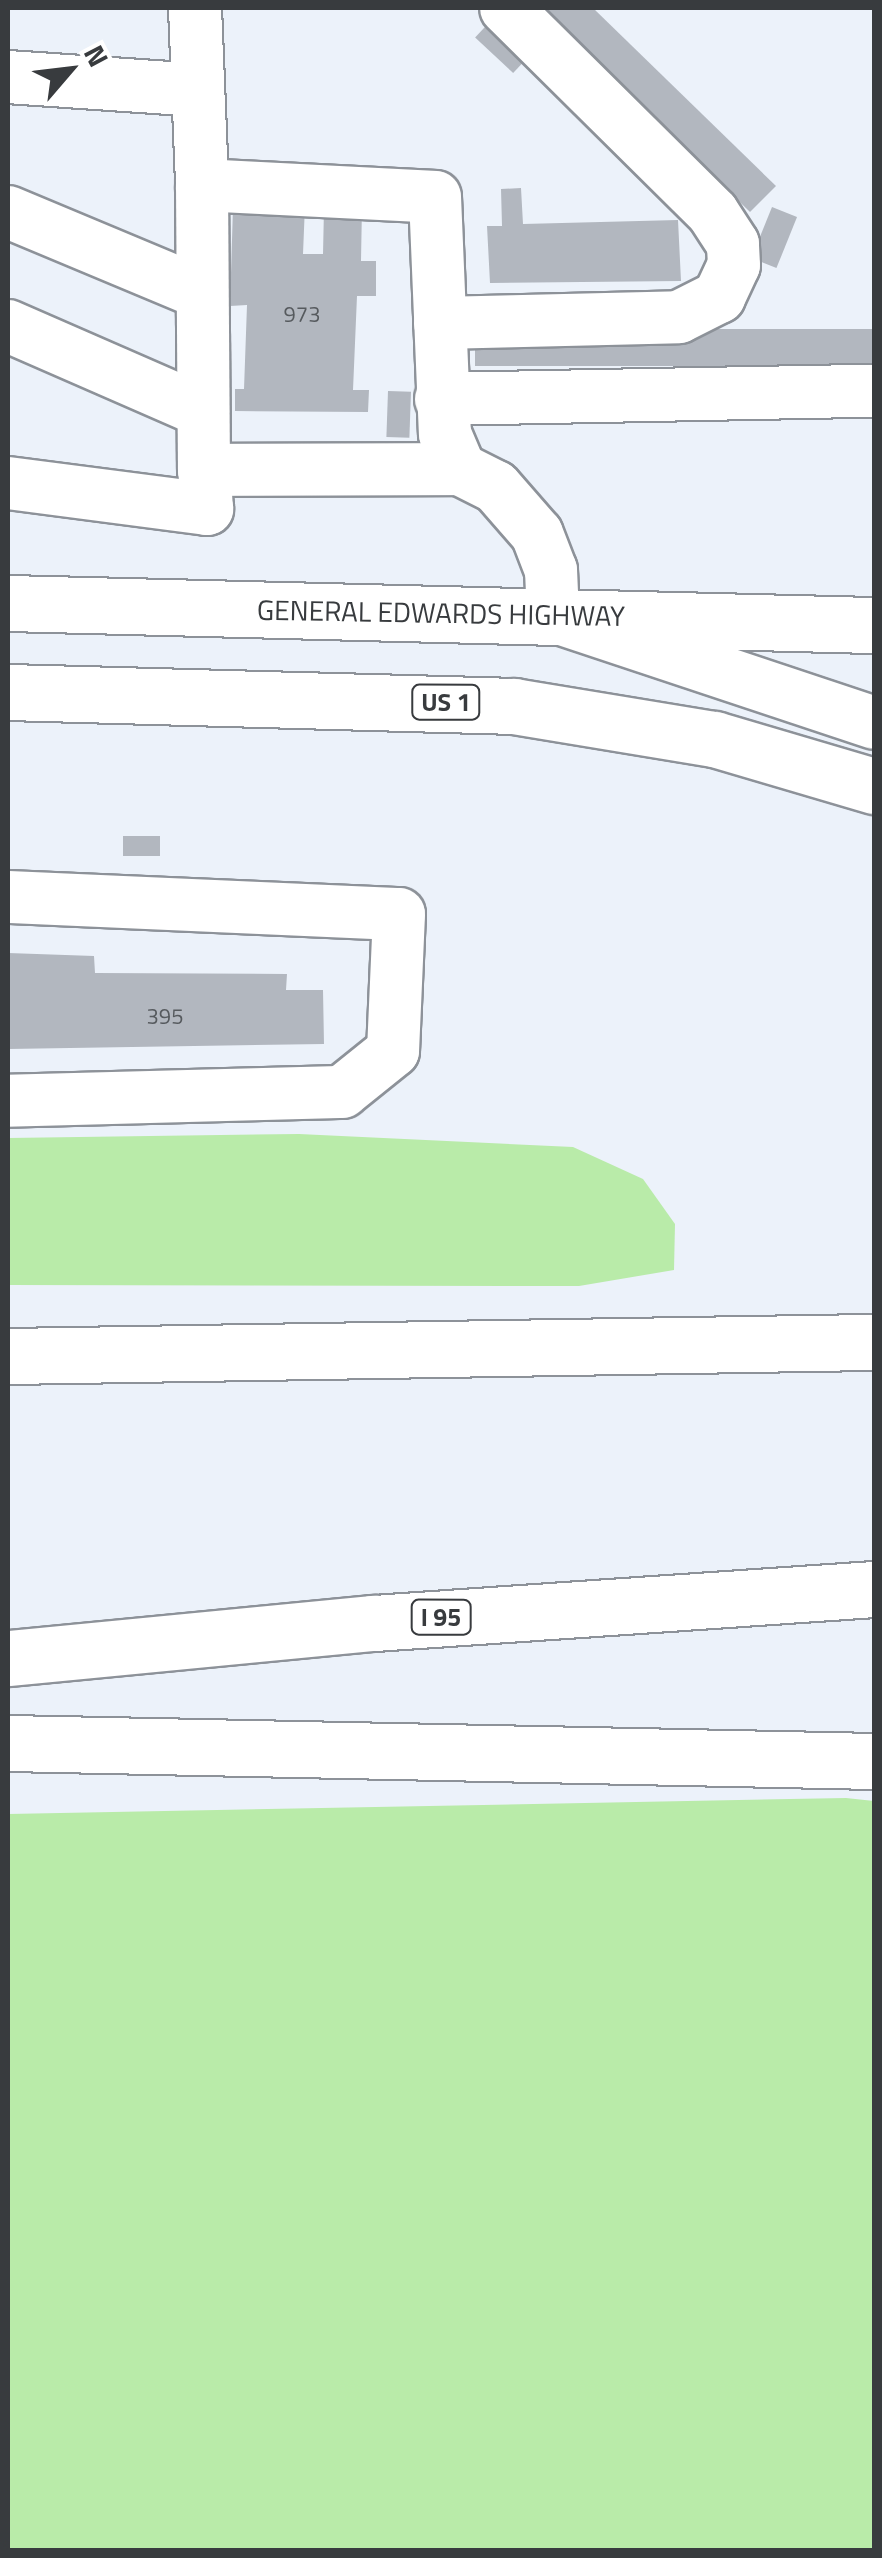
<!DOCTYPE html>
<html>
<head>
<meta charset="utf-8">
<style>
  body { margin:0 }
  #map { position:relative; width:882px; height:2558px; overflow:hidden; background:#ecf2fa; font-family:"Titillium Web",sans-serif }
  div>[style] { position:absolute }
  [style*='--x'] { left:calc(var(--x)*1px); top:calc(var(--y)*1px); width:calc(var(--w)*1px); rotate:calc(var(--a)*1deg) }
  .green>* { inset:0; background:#b9eba9 }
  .building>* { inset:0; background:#b2b7bf; transform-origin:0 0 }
  .roads { filter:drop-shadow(2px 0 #8d9299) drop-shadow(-2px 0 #8d9299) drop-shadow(0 2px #8d9299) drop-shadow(0 -2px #8d9299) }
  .minor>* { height:52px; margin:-26px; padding:0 26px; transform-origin:26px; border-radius:26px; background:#fff }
  .major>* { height:55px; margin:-27.5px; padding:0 27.5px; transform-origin:27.5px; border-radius:27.5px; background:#fff }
  .highway>* { height:55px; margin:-27.5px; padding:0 27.5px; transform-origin:27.5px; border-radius:27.5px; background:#fff }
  span { translate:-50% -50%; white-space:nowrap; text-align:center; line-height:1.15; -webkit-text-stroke:10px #fff; paint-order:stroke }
  .number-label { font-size:22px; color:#565a5e }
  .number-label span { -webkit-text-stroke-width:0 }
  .shield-label span { padding:2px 8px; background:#fff; border:2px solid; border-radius:8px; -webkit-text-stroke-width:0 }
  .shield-label { font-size:25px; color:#383b3e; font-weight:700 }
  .street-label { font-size:28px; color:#383b3e }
  .frame { position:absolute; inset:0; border:10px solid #383b3e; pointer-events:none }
  .north { position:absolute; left:20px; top:20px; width:100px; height:100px; -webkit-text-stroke:8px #fff; paint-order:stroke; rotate:62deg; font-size:28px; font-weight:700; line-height:40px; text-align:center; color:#383b3e }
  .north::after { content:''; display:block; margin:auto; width:35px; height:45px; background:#383b3e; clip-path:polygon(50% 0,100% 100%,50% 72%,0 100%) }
</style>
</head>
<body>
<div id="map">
  <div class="green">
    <i style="clip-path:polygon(299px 1134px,573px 1147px,643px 1179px,675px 1224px,674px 1270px,579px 1286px,8px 1285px,8px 1138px)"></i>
    <i style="clip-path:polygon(846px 1798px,874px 1801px,874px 2550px,8px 2550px,8px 1814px)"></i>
  </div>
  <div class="building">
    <i style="clip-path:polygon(541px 8px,593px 8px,776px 186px,750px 212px)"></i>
    <i style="left:499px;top:12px;width:52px;height:35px;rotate:43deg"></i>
    <i style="clip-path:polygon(521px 188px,523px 224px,678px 220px,681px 281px,490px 283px,487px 226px,502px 226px,501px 189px)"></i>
    <i style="clip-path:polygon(305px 205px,303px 254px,323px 254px,324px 208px,362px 207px,361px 261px,376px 261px,376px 296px,357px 296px,353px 390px,369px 390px,368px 412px,235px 411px,235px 389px,244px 389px,247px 305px,230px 306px,233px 207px)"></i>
    <i style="left:772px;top:207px;width:27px;height:55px;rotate:22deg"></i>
    <i style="left:874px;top:329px;width:37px;height:399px;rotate:90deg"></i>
    <i style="left:388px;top:391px;width:23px;height:46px;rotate:2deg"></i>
    <i style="left:123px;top:836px;width:37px;height:20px"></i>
    <i style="clip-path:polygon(8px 953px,94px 956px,95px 973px,287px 974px,286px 990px,323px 990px,324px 1044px,8px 1049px)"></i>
  </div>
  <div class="roads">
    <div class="minor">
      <i style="--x:195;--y:8;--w:177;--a:87.7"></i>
      <i style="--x:202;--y:185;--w:233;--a:2.9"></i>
      <i style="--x:435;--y:197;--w:237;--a:87.6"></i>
      <i style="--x:445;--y:434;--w:38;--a:67"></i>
      <i style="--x:460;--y:469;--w:40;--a:26.6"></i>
      <i style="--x:496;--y:487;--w:62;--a:48.9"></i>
      <i style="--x:537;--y:534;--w:39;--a:69"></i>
      <i style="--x:551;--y:570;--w:46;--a:87.5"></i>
      <i style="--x:553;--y:616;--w:338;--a:18.4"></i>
      <i style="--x:8;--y:77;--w:190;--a:3.9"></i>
      <i style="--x:202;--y:185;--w:285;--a:89.6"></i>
      <i style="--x:204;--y:470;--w:256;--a:-0.2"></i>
      <i style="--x:8;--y:212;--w:210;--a:22.7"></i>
      <i style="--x:440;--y:323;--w:239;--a:-1.4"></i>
      <i style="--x:679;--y:317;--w:45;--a:-26.6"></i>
      <i style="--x:719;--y:297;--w:35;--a:-65"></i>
      <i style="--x:734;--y:265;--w:21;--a:-93"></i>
      <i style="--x:733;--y:244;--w:37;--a:-123"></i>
      <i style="--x:713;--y:213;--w:291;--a:-135.3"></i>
      <i style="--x:8;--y:326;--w:213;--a:23.6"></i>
      <i style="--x:441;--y:399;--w:433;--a:-1.1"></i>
      <i style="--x:8;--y:483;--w:201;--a:7.4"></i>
      <i style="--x:207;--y:509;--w:39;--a:-94"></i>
      <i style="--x:8;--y:897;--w:391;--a:2.5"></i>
      <i style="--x:399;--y:914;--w:137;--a:92.5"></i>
      <i style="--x:393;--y:1051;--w:65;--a:141.2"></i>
      <i style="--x:342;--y:1092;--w:334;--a:178.5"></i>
    </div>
    <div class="major">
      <i style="--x:8;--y:603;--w:866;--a:1.46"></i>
      <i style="--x:8;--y:692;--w:506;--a:1.58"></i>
      <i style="--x:514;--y:706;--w:203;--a:9.4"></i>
      <i style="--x:714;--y:739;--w:167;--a:16.4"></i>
    </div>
    <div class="highway">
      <i style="--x:8;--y:1356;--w:866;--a:-0.93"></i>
      <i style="--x:8;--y:1658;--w:368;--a:-5.5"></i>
      <i style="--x:374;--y:1623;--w:501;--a:-3.89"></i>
      <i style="--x:8;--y:1743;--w:866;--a:1.19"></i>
    </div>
  </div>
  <div class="number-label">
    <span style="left:302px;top:315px">973</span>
    <span style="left:165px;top:1017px">395</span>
  </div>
  <div class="shield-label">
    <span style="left:446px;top:702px">US 1</span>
    <span style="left:441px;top:1617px">I 95</span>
  </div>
  <div class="street-label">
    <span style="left:441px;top:613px;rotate:1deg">GENERAL EDWARDS HIGHWAY</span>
  </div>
  <div class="frame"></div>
  <div class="north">N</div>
</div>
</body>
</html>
